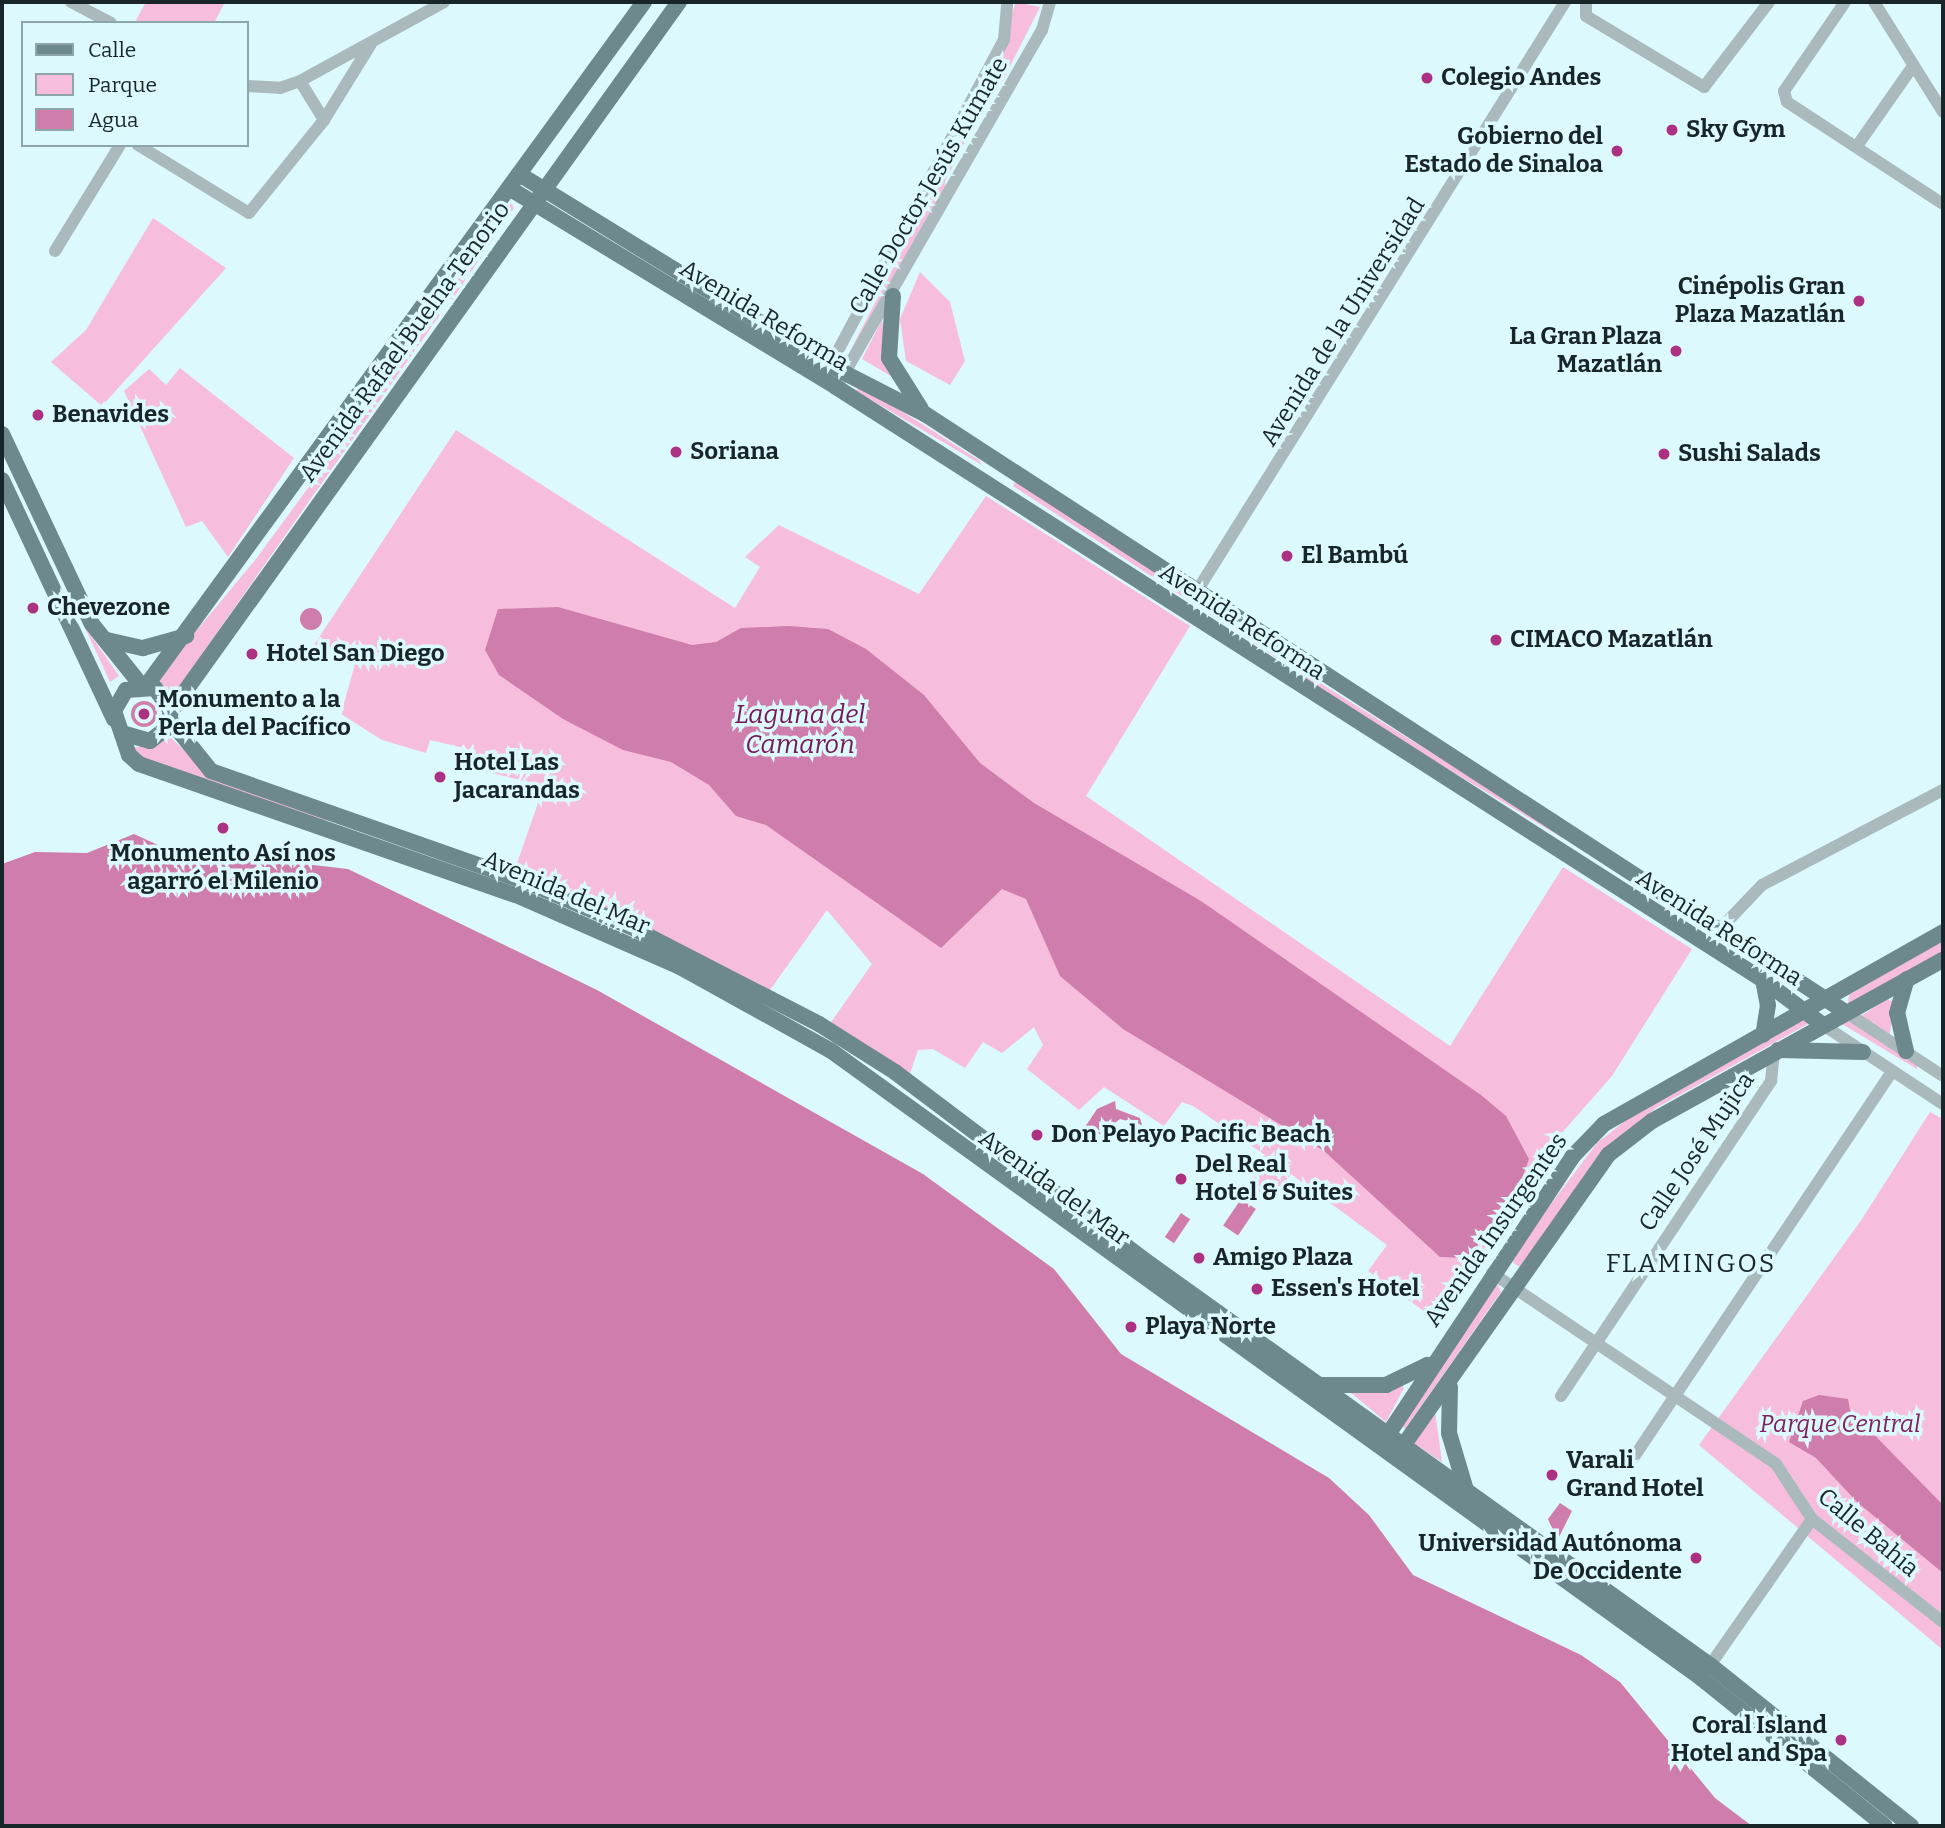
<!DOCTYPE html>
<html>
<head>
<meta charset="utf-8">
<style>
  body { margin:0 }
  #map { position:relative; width:1945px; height:1828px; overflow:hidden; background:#dcf9fe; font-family:Bitter,serif }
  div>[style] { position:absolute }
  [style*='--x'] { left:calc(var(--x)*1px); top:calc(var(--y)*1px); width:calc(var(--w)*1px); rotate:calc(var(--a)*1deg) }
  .green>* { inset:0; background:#f7bddd }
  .water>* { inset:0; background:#ce7dac; transform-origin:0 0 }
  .round { border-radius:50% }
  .minor>* { height:12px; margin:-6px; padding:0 6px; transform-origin:6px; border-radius:6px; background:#aababc }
  .major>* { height:16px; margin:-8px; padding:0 8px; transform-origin:8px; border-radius:8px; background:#6d898e }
  .dots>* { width:19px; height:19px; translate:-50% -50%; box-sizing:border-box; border:4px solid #dcf9fe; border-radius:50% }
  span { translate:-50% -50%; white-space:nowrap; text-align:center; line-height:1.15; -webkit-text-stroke:7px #dcf9fe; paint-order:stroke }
  .poi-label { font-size:24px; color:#182629; font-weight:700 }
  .left { translate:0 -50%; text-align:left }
  .right { translate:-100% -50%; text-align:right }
  .street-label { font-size:24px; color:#182629 }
  .park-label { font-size:24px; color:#812161; font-style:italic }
  .water-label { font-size:26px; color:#771758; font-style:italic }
  .neighbourhood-label { font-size:26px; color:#182629; letter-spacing:2px }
  .frame { position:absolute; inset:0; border:4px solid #182629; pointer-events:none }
  .legend { position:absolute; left:21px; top:21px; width:228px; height:126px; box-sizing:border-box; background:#dcf9fe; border:2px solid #8ea5a9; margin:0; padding:9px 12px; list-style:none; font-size:21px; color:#182629 }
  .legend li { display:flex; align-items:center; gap:14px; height:35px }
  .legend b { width:35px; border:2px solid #8ea5a9 }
</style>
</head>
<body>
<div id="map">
  <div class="green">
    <i style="clip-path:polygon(146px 2px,225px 2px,214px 23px,141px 23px,136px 20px)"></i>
    <i style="clip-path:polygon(1016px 2px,1040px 7px,1000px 86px,990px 75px)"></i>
    <i style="clip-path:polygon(976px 109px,980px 113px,945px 181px,945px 196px,850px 351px)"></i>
    <i style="clip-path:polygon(511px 203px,514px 208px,452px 300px,447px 295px)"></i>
    <i style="clip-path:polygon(153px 218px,226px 268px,102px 406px,51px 362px,86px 330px)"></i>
    <i style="clip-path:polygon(920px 272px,950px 302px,965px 361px,950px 385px,906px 361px,900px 319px)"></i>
    <i style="clip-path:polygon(439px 309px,442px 312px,171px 698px,153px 683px,256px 559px)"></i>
    <i style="clip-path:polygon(882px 320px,888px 359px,896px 379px,862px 359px)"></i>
    <i style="clip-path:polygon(180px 368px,294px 458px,228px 557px,202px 521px,186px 527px,124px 391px,149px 369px,166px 385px)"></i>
    <i style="clip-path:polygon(860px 385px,979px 460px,982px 465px,856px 391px)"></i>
    <i style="clip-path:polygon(456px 430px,735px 608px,760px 567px,745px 557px,779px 525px,919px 594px,986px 496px,1190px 626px,1086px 796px,1450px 1046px,1563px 867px,1692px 949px,1612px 1076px,1560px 1135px,1442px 1324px,1368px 1271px,1387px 1245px,1291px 1174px,1274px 1203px,1250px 1187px,1265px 1155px,1193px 1106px,1182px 1102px,1164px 1126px,1104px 1087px,1079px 1110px,1027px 1069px,1043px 1045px,1034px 1027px,1002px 1053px,983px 1042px,965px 1068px,933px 1049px,918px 1050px,909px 1077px,829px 1025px,872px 964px,827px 910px,770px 990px,515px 869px,544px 786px,463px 766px,464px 748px,430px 740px,426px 753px,382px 740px,341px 714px,355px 664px,314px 645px)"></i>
    <i style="clip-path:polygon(2px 448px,87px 630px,119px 676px,110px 682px)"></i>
    <i style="clip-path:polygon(1017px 479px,1291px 659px,1286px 664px,1013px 486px)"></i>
    <i style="clip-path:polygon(1301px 671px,1564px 836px,1564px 839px,1297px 678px)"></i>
    <i style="clip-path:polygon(171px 738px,214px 778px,324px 817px,329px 824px,143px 761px,130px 749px)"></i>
    <i style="clip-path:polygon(1943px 937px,1943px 951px,1848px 1004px,1849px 995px)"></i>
    <i style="clip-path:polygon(1887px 999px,1894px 1002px,1890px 1034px,1861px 1016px)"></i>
    <i style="clip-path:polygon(1808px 1012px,1817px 1019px,1656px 1108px,1607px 1148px,1522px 1268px,1515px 1264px,1510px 1258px,1597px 1143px,1647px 1104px)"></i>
    <i style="clip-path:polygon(1848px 1020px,1917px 1064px,1917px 1069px,1842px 1024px)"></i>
    <i style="clip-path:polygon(1930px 1112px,1943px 1119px,1943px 1650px,1699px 1445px,1862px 1219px)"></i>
    <i style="clip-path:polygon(1498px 1285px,1501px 1292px,1405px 1429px,1399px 1423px,1490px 1286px)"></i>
    <i style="clip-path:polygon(1400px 1384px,1404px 1388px,1386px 1422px,1350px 1392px)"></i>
    <i style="clip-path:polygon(1435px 1411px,1442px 1462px,1409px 1440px)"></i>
  </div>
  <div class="water">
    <i style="clip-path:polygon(558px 607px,692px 645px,716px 642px,741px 628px,789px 626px,828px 629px,866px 649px,924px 695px,980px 763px,1034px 803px,1201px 901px,1481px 1095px,1506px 1116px,1529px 1159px,1518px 1189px,1470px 1258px,1440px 1257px,1324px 1151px,1123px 1029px,1060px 976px,1026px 899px,1002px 889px,941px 948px,766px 825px,736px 816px,709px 785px,671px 762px,623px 750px,563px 719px,499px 675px,485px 650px,498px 609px)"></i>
    <i class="round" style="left:300px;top:608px;width:22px;height:22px"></i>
    <i class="round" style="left:131px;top:701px;width:26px;height:26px"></i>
    <i style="clip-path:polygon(134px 834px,202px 865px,270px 860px,348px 869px,597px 990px,923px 1174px,1054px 1269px,1121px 1354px,1329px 1478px,1369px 1515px,1413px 1575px,1581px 1655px,1620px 1682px,1715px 1798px,1752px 1826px,2px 1826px,2px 864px,35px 852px,87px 853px)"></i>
    <i style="clip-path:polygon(1115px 1101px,1116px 1109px,1140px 1118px,1142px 1125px,1120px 1119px,1092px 1140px,1085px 1127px,1097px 1109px)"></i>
    <i style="left:1241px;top:1199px;width:18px;height:32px;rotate:34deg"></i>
    <i style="left:1181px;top:1213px;width:11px;height:29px;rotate:34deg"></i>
    <i style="clip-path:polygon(1819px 1395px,1848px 1399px,1850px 1410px,1943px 1505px,1943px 1573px,1857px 1502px,1816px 1458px,1789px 1442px,1803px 1401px)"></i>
    <i style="clip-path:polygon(1560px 1503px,1572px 1511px,1557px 1541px,1548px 1519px)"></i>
  </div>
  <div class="minor">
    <i style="--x:71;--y:2;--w:45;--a:27.7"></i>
    <i style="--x:1586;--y:2;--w:14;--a:90"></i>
    <i style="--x:1586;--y:16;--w:138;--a:31"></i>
    <i style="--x:1704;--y:87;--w:107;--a:-52.6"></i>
    <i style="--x:1845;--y:2;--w:108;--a:124.4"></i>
    <i style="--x:1784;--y:91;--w:11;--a:75"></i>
    <i style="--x:1787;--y:102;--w:186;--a:33.2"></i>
    <i style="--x:1874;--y:2;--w:130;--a:57.9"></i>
    <i style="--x:300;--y:81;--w:46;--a:58.4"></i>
    <i style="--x:247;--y:86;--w:33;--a:3"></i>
    <i style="--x:280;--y:88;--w:21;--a:-19"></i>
    <i style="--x:300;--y:81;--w:164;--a:-28.7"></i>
    <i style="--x:138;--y:145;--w:130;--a:31.5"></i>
    <i style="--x:249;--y:213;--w:119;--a:-51.1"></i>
    <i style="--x:324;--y:120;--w:89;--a:-58.3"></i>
    <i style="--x:1857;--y:146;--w:98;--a:-55"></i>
    <i style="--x:55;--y:251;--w:124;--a:-58.5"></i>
    <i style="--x:826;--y:373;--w:378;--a:-61.9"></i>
    <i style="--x:1004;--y:40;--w:38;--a:-85"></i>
    <i style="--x:840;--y:381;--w:405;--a:-60.1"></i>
    <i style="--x:1042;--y:30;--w:29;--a:-74"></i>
    <i style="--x:1197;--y:591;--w:695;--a:-58"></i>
    <i style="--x:1720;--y:929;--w:61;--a:-46.3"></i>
    <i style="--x:1762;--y:885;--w:204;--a:-27.7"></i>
    <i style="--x:1844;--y:1011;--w:118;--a:33.3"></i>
    <i style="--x:1823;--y:1025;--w:144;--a:33.4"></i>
    <i style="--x:1492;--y:1273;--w:342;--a:33.9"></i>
    <i style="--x:1776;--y:1464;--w:66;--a:56.8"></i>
    <i style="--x:1812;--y:1519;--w:167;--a:38.2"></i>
    <i style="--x:1561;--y:1396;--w:379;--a:-56.3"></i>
    <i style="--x:1771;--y:1081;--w:28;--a:-84"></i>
    <i style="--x:1634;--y:1457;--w:464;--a:-56.2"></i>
    <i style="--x:1706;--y:1671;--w:185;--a:-55.1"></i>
  </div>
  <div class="major">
    <i style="--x:519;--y:174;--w:366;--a:31.6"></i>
    <i style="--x:831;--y:366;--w:106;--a:27.1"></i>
    <i style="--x:925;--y:414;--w:1096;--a:33.01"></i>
    <i style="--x:509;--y:188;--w:383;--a:31.3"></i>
    <i style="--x:836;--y:387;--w:1100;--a:32.61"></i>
    <i style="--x:1763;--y:980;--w:75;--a:36.9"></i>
    <i style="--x:893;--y:296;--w:62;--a:93.7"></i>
    <i style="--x:889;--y:358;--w:60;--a:57.9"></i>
    <i style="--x:2;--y:434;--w:210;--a:64.7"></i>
    <i style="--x:92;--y:624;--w:78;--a:51.2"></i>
    <i style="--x:2;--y:480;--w:264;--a:64.9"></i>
    <i style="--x:107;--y:640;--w:37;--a:13"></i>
    <i style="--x:143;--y:648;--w:45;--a:-15.6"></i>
    <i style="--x:146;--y:686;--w:846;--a:-53.94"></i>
    <i style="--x:171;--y:711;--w:872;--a:-54.38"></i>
    <i style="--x:170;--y:720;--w:65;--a:51.2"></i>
    <i style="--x:211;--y:771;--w:332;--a:19.4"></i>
    <i style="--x:524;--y:881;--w:116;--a:23.3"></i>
    <i style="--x:631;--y:927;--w:212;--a:27.3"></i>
    <i style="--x:819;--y:1024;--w:90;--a:32.3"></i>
    <i style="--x:895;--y:1072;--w:319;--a:37"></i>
    <i style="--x:1150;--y:1264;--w:689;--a:35.61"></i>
    <i style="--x:1710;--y:1665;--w:258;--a:38.7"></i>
    <i style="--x:122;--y:733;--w:29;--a:16"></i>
    <i style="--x:150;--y:741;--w:20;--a:-37"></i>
    <i style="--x:166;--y:729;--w:19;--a:-74"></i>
    <i style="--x:171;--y:711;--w:28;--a:-125"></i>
    <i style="--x:155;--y:688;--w:29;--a:176"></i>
    <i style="--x:126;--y:690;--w:24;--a:120"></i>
    <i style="--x:114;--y:711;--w:46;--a:71.2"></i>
    <i style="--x:129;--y:755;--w:13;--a:42"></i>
    <i style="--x:139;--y:764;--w:399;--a:19.2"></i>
    <i style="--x:516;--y:895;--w:179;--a:23.7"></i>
    <i style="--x:680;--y:967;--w:171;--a:29"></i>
    <i style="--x:830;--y:1050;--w:1074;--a:35.79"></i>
    <i style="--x:1701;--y:1678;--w:236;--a:38.8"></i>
    <i style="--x:1763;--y:980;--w:25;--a:79"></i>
    <i style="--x:1768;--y:1005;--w:30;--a:99"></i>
    <i style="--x:1778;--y:1050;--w:85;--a:1.3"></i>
    <i style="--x:1906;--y:1051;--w:39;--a:-103"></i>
    <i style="--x:1897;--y:1013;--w:35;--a:-74"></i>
    <i style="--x:1322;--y:1385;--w:64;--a:0"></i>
    <i style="--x:1386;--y:1385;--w:46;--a:-26"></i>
    <i style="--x:1450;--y:1387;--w:46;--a:91.2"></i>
    <i style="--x:1449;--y:1433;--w:59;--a:73.4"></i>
    <i style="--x:1383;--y:1442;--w:342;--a:-56.4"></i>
    <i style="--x:1572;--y:1157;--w:46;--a:-45.9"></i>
    <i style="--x:1604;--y:1124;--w:390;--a:-29.5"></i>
    <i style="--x:1398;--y:1453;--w:365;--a:-54.8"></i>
    <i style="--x:1608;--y:1155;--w:56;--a:-37.7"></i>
    <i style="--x:1652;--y:1121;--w:333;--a:-29"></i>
  </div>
  <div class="dots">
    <i style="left:1427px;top:78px;background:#ad3183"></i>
    <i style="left:1672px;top:130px;background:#ad3183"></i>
    <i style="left:1617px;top:151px;background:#ad3183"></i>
    <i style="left:1859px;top:301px;background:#ad3183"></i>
    <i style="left:1676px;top:351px;background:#ad3183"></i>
    <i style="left:38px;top:415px;background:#ad3183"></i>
    <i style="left:676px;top:452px;background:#ad3183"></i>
    <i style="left:1664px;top:454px;background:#ad3183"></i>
    <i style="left:1287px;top:556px;background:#ad3183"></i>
    <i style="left:33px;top:608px;background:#ad3183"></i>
    <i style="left:1496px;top:640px;background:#ad3183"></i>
    <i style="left:252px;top:654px;background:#ad3183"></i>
    <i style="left:144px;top:714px;background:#ad3183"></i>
    <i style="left:440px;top:777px;background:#ad3183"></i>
    <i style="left:223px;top:828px;background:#ad3183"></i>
    <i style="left:1037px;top:1135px;background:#ad3183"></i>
    <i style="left:1181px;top:1179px;background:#ad3183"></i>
    <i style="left:1199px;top:1258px;background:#ad3183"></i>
    <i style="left:1257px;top:1289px;background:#ad3183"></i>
    <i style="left:1131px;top:1327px;background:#ad3183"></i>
    <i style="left:1552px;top:1475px;background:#ad3183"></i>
    <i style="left:1696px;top:1558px;background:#ad3183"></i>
    <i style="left:1841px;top:1740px;background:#ad3183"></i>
  </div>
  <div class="poi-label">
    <span class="left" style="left:1441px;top:78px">Colegio Andes</span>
    <span class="left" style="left:1686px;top:130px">Sky Gym</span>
    <span class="right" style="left:1603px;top:151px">Gobierno del<br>Estado de Sinaloa</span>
    <span class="right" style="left:1845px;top:301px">Cinépolis Gran<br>Plaza Mazatlán</span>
    <span class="right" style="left:1662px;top:351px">La Gran Plaza<br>Mazatlán</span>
    <span class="left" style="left:52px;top:415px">Benavides</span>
    <span class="left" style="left:690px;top:452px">Soriana</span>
    <span class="left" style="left:1678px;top:454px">Sushi Salads</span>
    <span class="left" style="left:1301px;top:556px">El Bambú</span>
    <span class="left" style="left:47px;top:608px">Chevezone</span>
    <span class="left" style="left:1510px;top:640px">CIMACO Mazatlán</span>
    <span class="left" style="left:266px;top:654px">Hotel San Diego</span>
    <span class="left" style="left:158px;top:714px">Monumento a la<br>Perla del Pacífico</span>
    <span class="left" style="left:454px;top:777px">Hotel Las<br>Jacarandas</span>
    <span style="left:223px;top:868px">Monumento Así nos<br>agarró el Milenio</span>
    <span class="left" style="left:1051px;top:1135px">Don Pelayo Pacific Beach</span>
    <span class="left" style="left:1195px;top:1179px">Del Real<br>Hotel &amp; Suites</span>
    <span class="left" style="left:1213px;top:1258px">Amigo Plaza</span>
    <span class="left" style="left:1271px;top:1289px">Essen's Hotel</span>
    <span class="left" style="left:1145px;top:1327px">Playa Norte</span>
    <span class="left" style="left:1566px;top:1475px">Varali<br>Grand Hotel</span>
    <span class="right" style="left:1682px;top:1558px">Universidad Autónoma<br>De Occidente</span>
    <span class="right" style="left:1827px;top:1740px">Coral Island<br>Hotel and Spa</span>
  </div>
  <div class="street-label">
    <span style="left:929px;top:186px;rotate:-60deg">Calle Doctor Jesús Kumate</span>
    <span style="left:764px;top:316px;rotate:31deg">Avenida Reforma</span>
    <span style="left:1343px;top:322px;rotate:-58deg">Avenida de la Universidad</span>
    <span style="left:405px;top:342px;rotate:-54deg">Avenida Rafael Buelna Tenorio</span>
    <span style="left:1242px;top:622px;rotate:33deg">Avenida Reforma</span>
    <span style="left:566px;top:893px;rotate:23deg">Avenida del Mar</span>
    <span style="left:1719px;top:928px;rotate:33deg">Avenida Reforma</span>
    <span style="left:1697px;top:1152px;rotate:-56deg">Calle José Mujica</span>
    <span style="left:1054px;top:1188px;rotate:36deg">Avenida del Mar</span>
    <span style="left:1496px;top:1230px;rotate:-55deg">Avenida Insurgentes</span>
    <span style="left:1868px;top:1533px;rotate:40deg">Calle Bahía</span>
  </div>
  <div class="park-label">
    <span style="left:1840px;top:1425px">Parque Central</span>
  </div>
  <div class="water-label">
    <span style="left:800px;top:730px">Laguna del<br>Camarón</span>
  </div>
  <div class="neighbourhood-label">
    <span style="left:1691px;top:1264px">FLAMINGOS</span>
  </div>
  <div class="frame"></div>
  <ul class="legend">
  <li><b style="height:9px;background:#6d898e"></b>Calle</li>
  <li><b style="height:19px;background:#f7bddd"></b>Parque</li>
  <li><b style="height:19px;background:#ce7dac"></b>Agua</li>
  </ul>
</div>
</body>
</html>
